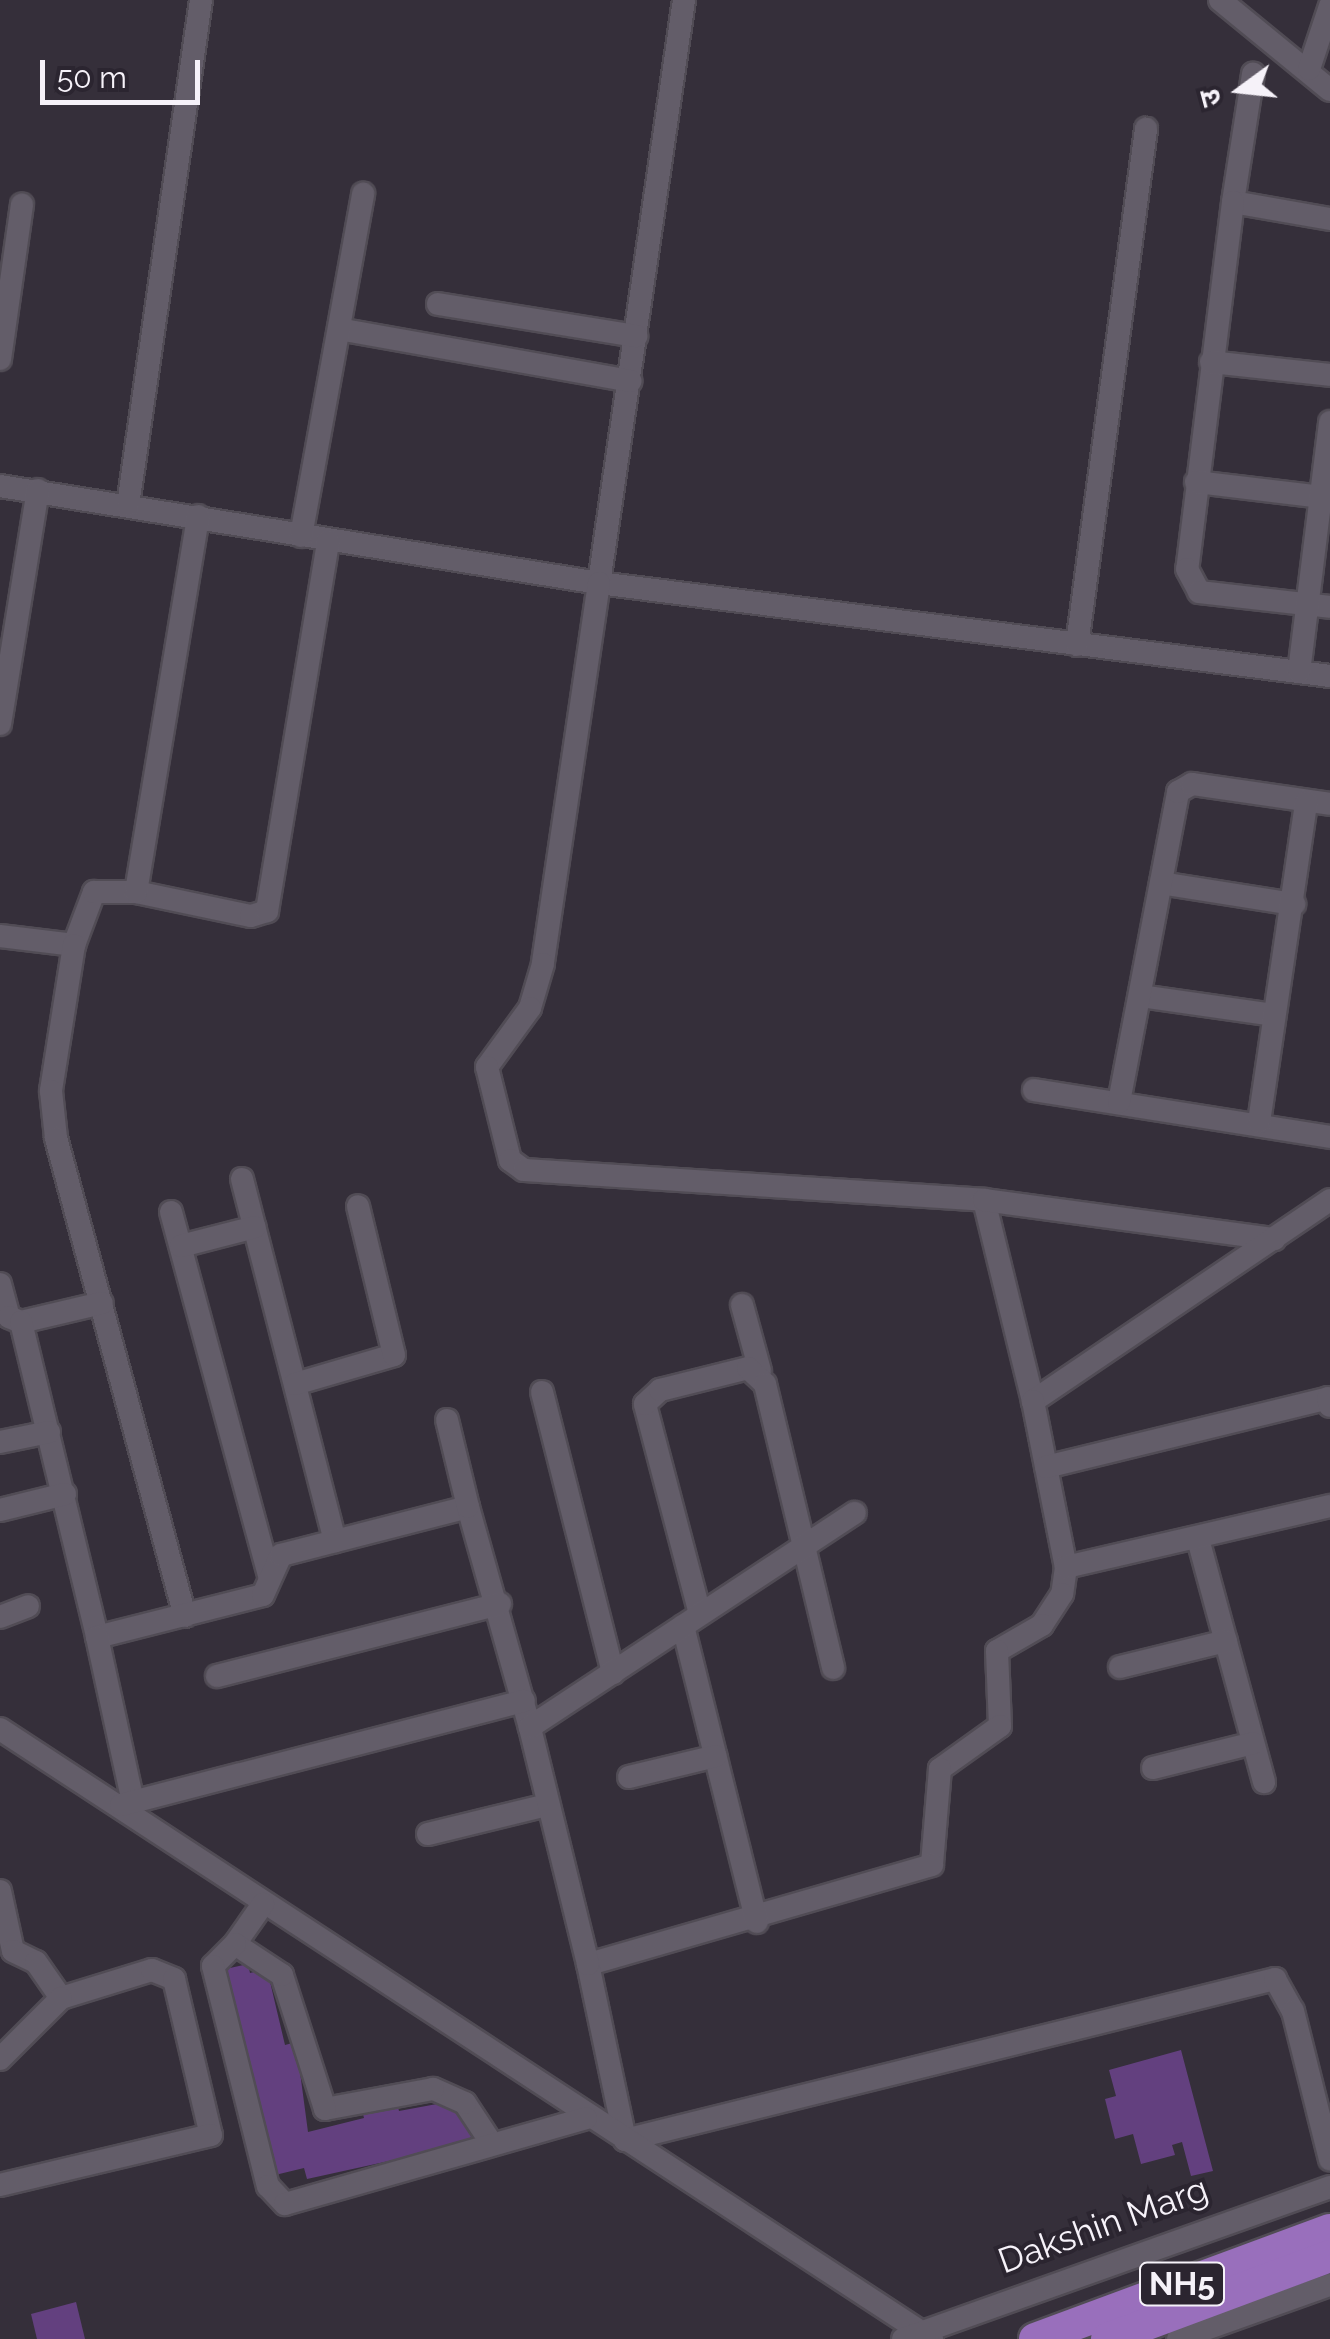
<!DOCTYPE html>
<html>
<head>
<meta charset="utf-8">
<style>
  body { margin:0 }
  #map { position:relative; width:1330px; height:2339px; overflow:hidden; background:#352f3a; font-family:Raleway,"Noto Sans Devanagari",sans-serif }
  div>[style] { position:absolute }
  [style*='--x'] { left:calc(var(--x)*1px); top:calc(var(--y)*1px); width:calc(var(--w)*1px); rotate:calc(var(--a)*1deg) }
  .building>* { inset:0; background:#63407f }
  .roads { filter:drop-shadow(2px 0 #514c55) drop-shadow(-2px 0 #514c55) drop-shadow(0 2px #514c55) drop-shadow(0 -2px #514c55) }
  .minor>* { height:22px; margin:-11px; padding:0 11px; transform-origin:11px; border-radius:11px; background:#635d69 }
  .highway>* { height:32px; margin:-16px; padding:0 16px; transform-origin:16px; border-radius:16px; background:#996fbc }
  span { translate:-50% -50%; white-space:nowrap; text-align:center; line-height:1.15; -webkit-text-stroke:8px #2b2530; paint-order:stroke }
  .shield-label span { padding:2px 8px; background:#2b2530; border:2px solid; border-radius:8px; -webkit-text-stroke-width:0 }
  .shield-label { font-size:32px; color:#f6f2f9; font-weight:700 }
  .street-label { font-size:35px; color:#f6f2f9 }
  .north { position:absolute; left:1190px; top:40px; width:100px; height:100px; -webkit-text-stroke:8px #2b2530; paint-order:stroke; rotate:255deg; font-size:28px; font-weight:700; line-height:40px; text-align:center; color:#f6f2f9 }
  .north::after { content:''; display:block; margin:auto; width:35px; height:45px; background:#f6f2f9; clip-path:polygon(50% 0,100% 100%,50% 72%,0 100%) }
  .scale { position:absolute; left:40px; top:60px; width:160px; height:45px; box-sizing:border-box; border:5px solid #f6f2f9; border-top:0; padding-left:12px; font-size:30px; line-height:35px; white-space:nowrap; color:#f6f2f9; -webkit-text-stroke:8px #2b2530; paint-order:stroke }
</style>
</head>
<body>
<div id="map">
  <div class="building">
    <i style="clip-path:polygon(248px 1964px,250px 1973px,267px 1969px,285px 2045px,296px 2042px,308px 2132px,364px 2118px,361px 2107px,396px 2098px,399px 2111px,453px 2101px,480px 2141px,307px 2179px,304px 2168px,271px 2176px,221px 1970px)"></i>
    <i style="clip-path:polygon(1181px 2050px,1213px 2171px,1191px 2176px,1182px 2142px,1172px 2145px,1175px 2155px,1141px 2164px,1133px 2134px,1115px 2139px,1105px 2099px,1116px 2096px,1109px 2070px)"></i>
    <i style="clip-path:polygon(76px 2302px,85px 2339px,37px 2339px,31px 2314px)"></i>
  </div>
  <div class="roads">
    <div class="minor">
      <i style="--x:684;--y:0;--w:589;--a:98.3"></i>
      <i style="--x:599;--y:583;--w:737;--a:7.25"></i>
      <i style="--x:1220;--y:0;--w:142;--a:39.3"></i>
      <i style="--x:1309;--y:69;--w:66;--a:-71.6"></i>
      <i style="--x:1233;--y:202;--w:130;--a:-81.1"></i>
      <i style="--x:1330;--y:219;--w:98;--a:-170.1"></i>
      <i style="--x:1233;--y:202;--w:370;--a:97.1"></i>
      <i style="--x:1187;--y:569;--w:26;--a:62"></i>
      <i style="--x:1199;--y:592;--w:132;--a:6.5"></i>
      <i style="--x:438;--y:304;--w:201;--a:9.2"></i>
      <i style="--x:344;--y:330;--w:291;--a:10.1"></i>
      <i style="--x:0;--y:359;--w:156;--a:-81.9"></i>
      <i style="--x:1211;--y:362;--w:120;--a:6.2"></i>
      <i style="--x:1196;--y:482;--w:135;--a:6.8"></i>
      <i style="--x:0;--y:486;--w:607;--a:9.2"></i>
      <i style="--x:599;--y:583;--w:385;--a:98.4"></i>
      <i style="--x:543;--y:964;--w:46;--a:106.5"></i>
      <i style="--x:530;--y:1008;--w:73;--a:126.1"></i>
      <i style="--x:487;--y:1067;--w:96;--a:76.1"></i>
      <i style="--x:510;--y:1160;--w:17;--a:36"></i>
      <i style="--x:524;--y:1170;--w:461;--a:3.7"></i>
      <i style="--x:984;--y:1200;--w:207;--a:76.3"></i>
      <i style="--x:128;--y:505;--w:510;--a:-81.77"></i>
      <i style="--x:301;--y:536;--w:348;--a:-79.7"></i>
      <i style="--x:1077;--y:645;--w:521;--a:-82.38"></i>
      <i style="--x:1299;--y:672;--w:252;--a:-82.9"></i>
      <i style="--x:0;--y:724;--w:237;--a:-80.8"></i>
      <i style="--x:1161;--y:883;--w:135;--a:9"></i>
      <i style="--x:136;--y:892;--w:117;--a:11.8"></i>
      <i style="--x:251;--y:916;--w:17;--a:-17"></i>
      <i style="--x:267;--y:911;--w:375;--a:-80.6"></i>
      <i style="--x:0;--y:936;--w:75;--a:6.9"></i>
      <i style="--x:74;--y:945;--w:57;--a:-69.3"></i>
      <i style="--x:94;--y:892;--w:42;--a:0"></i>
      <i style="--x:136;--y:892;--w:381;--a:-80.6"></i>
      <i style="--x:74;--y:945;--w:148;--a:99"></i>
      <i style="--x:51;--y:1091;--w:47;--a:83.9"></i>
      <i style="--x:56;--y:1138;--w:495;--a:74.9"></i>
      <i style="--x:1140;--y:996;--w:134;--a:8.1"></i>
      <i style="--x:1034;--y:1090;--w:300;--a:9"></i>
      <i style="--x:1119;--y:1102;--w:316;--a:-79.2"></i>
      <i style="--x:1178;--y:792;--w:16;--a:-30"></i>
      <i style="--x:1192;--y:784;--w:139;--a:8.2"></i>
      <i style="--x:1259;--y:1122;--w:323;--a:-81.6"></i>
      <i style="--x:242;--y:1179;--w:374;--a:75.6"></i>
      <i style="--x:984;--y:1200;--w:293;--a:7.7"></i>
      <i style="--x:1330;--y:1200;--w:359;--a:145.9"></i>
      <i style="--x:1033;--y:1401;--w:169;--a:78.8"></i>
      <i style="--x:1066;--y:1567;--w:27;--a:98"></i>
      <i style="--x:1062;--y:1594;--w:37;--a:123"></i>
      <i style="--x:1042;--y:1625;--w:52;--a:150"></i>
      <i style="--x:997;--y:1651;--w:75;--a:87.7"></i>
      <i style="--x:1000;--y:1726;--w:74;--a:144.4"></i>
      <i style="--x:940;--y:1769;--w:96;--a:94.8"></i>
      <i style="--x:932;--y:1865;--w:358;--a:163.9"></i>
      <i style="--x:588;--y:1964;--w:180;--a:78.1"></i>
      <i style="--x:625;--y:2140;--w:670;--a:-13.91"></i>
      <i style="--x:1275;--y:1979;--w:37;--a:61"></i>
      <i style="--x:1293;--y:2011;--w:153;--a:76"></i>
      <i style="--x:171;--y:1212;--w:379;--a:74.9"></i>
      <i style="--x:181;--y:1246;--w:76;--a:-14.4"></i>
      <i style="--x:0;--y:1284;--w:34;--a:75"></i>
      <i style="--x:9;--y:1317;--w:13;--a:23"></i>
      <i style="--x:21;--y:1322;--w:83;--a:-13.2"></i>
      <i style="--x:742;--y:1305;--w:68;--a:74.7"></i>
      <i style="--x:21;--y:1322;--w:324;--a:76.4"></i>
      <i style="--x:97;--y:1637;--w:171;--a:-14.2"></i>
      <i style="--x:263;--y:1595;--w:44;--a:-65.8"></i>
      <i style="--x:281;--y:1555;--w:193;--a:-14.4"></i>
      <i style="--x:468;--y:1507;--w:229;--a:74.3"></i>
      <i style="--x:295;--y:1384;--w:103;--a:-16.3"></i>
      <i style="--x:394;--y:1355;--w:153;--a:-103.6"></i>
      <i style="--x:542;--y:1392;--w:290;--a:75.8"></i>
      <i style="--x:447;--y:1420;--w:89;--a:76.4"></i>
      <i style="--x:0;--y:1442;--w:50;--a:-11.5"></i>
      <i style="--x:1046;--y:1467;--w:290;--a:-13.7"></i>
      <i style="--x:1328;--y:1398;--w:8;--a:76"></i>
      <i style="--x:0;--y:1510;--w:67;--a:-13.8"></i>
      <i style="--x:1198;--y:1539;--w:252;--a:74.8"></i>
      <i style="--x:1066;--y:1567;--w:271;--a:-13"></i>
      <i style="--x:700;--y:1614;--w:217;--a:-104.7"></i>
      <i style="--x:645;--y:1404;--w:21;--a:-43"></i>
      <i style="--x:660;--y:1390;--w:91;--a:-14"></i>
      <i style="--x:748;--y:1368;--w:23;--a:43"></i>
      <i style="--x:765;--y:1384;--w:292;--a:76.5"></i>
      <i style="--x:0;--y:1617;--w:30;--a:-21"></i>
      <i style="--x:683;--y:1626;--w:305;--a:76"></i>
      <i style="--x:97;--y:1637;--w:169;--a:77.7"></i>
      <i style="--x:1120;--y:1667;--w:109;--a:-13.8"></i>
      <i style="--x:217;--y:1676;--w:292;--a:-14.3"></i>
      <i style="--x:0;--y:1729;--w:1114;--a:33.21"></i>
      <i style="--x:1153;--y:1768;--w:103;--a:-14"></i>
      <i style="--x:629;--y:1777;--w:89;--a:-13.6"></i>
      <i style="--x:121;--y:1805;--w:416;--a:-14.5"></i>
      <i style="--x:428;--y:1834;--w:122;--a:-13.7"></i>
      <i style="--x:0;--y:1891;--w:61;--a:77.8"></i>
      <i style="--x:13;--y:1951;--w:25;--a:26"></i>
      <i style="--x:36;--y:1962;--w:44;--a:55.2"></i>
      <i style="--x:61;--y:1998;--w:95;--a:-17.1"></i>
      <i style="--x:152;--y:1970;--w:24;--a:22"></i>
      <i style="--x:174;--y:1979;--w:160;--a:76.7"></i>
      <i style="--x:211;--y:2135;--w:217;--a:166.7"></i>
      <i style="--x:235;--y:1944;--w:49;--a:-55"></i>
      <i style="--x:588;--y:1964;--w:244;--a:-103.8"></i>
      <i style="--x:530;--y:1727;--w:389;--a:-33.4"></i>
      <i style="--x:0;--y:2059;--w:86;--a:-45"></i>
      <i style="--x:492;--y:2144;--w:49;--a:-123.4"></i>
      <i style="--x:465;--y:2103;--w:35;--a:-156"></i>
      <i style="--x:433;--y:2089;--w:110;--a:169.5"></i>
      <i style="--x:325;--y:2109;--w:141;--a:-107.8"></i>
      <i style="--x:282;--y:1975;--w:56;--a:-146.6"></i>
      <i style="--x:235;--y:1944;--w:31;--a:135"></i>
      <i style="--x:213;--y:1966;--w:227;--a:76"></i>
      <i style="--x:268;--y:2186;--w:25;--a:47"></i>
      <i style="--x:285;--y:2204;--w:313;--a:-15.9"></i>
      <i style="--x:903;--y:2339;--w:453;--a:-19.6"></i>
      <i style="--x:1178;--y:2339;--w:161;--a:-19.6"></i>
    </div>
    <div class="highway">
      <i style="--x:1035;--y:2339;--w:314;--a:-20.3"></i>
      <i style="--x:1107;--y:2339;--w:238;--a:-20.4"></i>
    </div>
  </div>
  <div class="shield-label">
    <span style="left:1182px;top:2284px">NH5</span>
  </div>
  <div class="street-label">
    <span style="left:1103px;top:2225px;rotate:-20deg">Dakshin Marg</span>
  </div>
  <div class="north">उ</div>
  <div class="scale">50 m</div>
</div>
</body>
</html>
